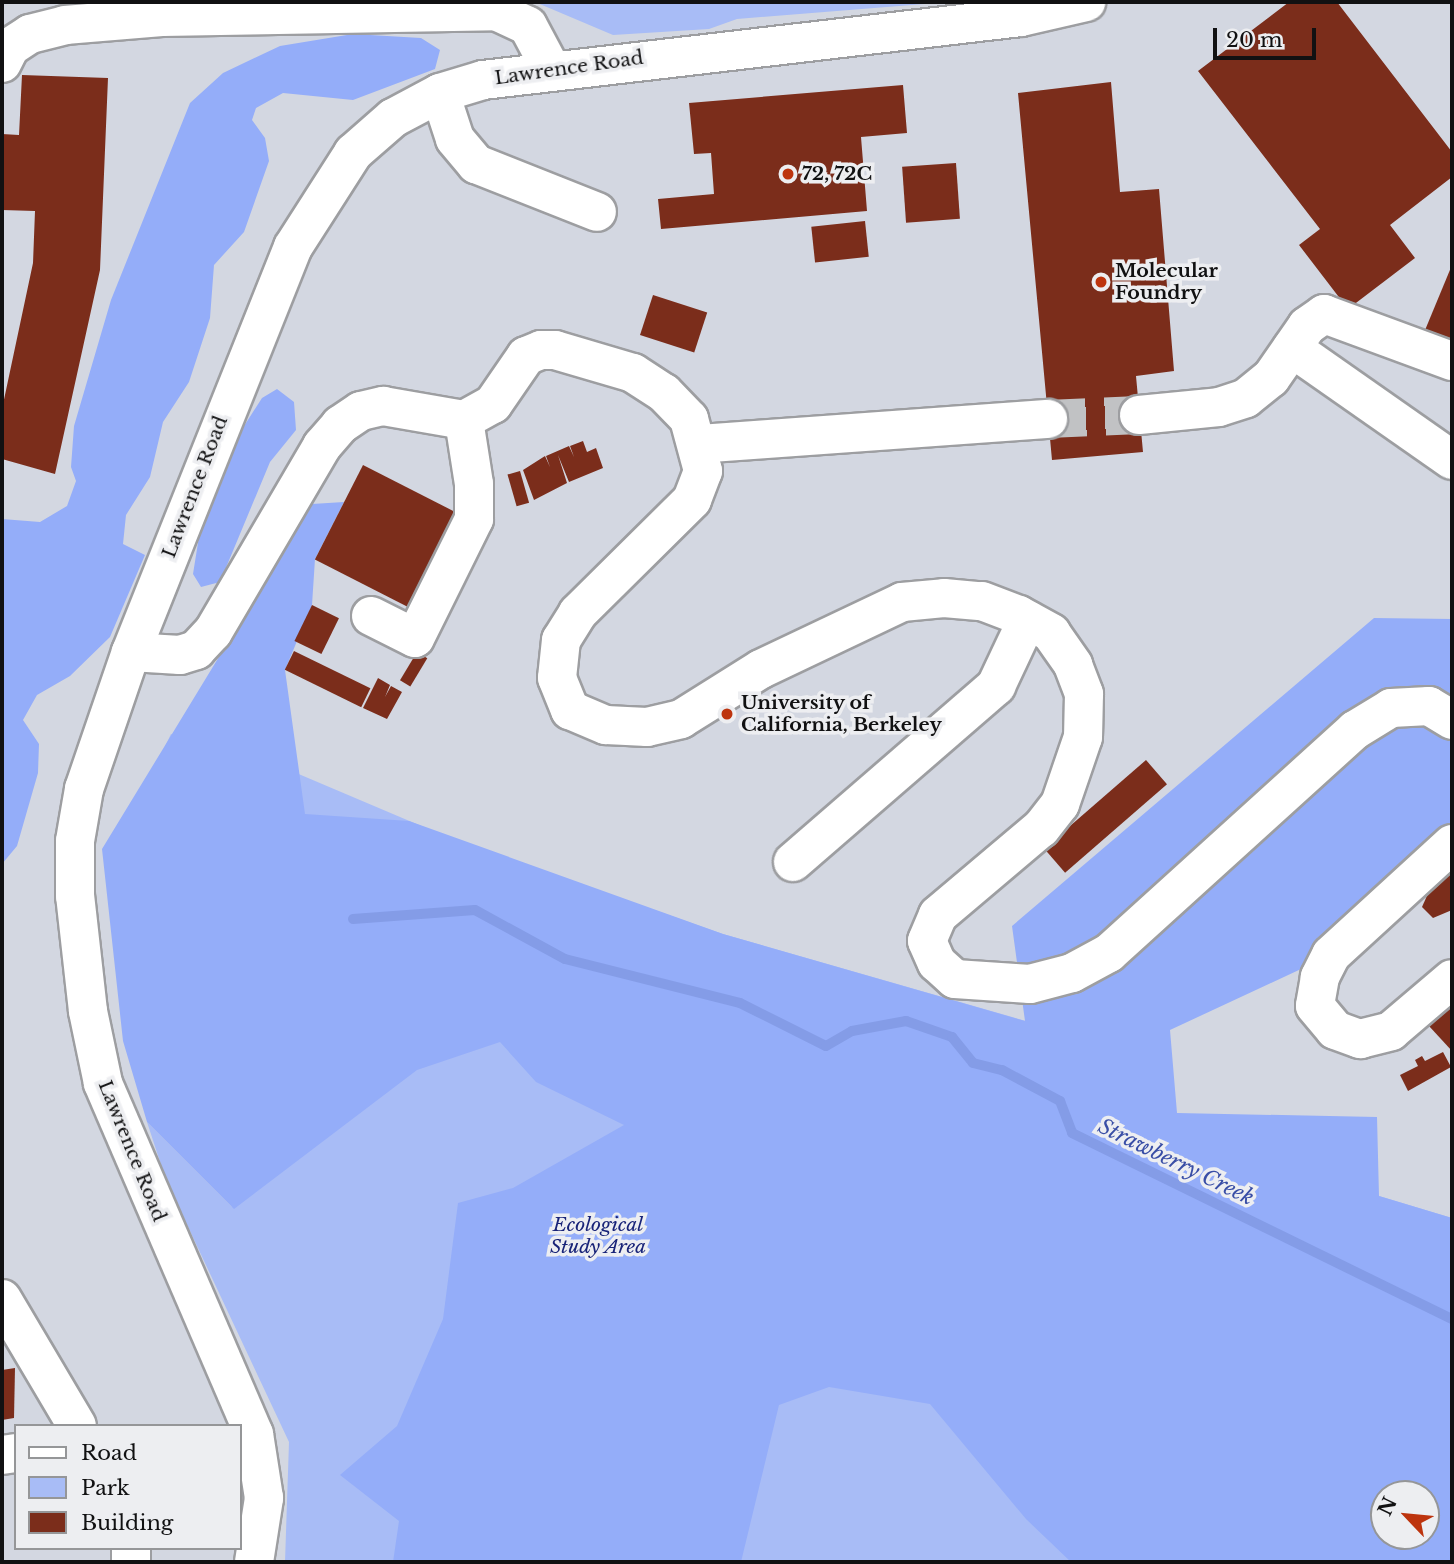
<!DOCTYPE html>
<html>
<head>
<meta charset="utf-8">
<style>
  body { margin:0 }
  #map { position:relative; width:1454px; height:1564px; overflow:hidden; background:#e0e1e4; font-family:"Libre Baskerville",serif }
  div>[style] { position:absolute }
  [style*='--x'] { left:calc(var(--x)*1px); top:calc(var(--y)*1px); width:calc(var(--w)*1px); rotate:calc(var(--a)*1deg) }
  .built>* { inset:0; background:#d3d7e1 }
  .green>* { inset:0; background:#a8bcf6 }
  .forest>* { inset:0; background:#94adf9 }
  .stream>* { height:10px; margin:-5px; padding:0 5px; transform-origin:5px; border-radius:5px; background:#849ce7 }
  .building>* { inset:0; background:#7b2d1b; transform-origin:0 0 }
  .minor-tunnel>* { height:38px; margin-top:-19px; transform-origin:0; background:repeating-linear-gradient(90deg,#c1c2c4 0 38px,transparent 0 57px) }
  .roads { filter:drop-shadow(2px 0 #9d9ea1) drop-shadow(-2px 0 #9d9ea1) drop-shadow(0 2px #9d9ea1) drop-shadow(0 -2px #9d9ea1) }
  .minor>* { height:38px; margin:-19px; padding:0 19px; transform-origin:19px; border-radius:19px; background:#fff }
  .dots>* { width:19px; height:19px; translate:-50% -50%; box-sizing:border-box; border:4px solid #edeef1; border-radius:50% }
  span { translate:-50% -50%; white-space:nowrap; text-align:center; line-height:1.15; -webkit-text-stroke:7px #edeef1; paint-order:stroke }
  .street-label { font-size:19px; color:#111112 }
  .poi-label { font-size:19px; color:#111112; font-weight:700 }
  .left { translate:0 -50%; text-align:left }
  .park-label { font-size:19px; color:#182378; font-style:italic }
  .water-label { font-size:21px; color:#394ea6; font-style:italic }
  .frame { position:absolute; inset:0; border:4px solid #111112; pointer-events:none }
  .legend { position:absolute; left:14px; top:1424px; width:228px; height:126px; box-sizing:border-box; background:#edeef1; border:2px solid #959698; margin:0; padding:9px 12px; list-style:none; font-size:21px; color:#111112 }
  .legend li { display:flex; align-items:center; gap:14px; height:35px }
  .legend b { width:35px; border:2px solid #959698 }
  .north { position:absolute; left:1370px; top:1480px; width:70px; height:70px; box-sizing:border-box; background:#edeef1; border:2px solid #959698; border-radius:50%; rotate:296deg; font-size:19px; font-weight:700; line-height:28px; text-align:center; color:#111112 }
  .north::after { content:''; display:block; margin:auto; width:24px; height:32px; background:#bd340e; clip-path:polygon(50% 0,100% 100%,50% 72%,0 100%) }
  .scale { position:absolute; left:1213px; top:28px; width:103px; height:32px; box-sizing:border-box; border:4px solid #111112; border-top:0; padding-left:9px; font-size:21px; line-height:24px; white-space:nowrap; color:#111112; -webkit-text-stroke:5px #edeef1; paint-order:stroke }
</style>
</head>
<body>
<div id="map">
  <div class="built">
    <i style="clip-path:polygon(evenodd,2px 2px,1452px 2px,1452px 1562px,2px 1562px,2px 2px,16px 1426px,240px 1426px,240px 1548px,16px 1548px,16px 1426px,2px 2px,1384px 1494px,1426px 1494px,1426px 1536px,1384px 1536px,1384px 1494px)"></i>
  </div>
  <div class="green">
    <i style="clip-path:polygon(535px 2px,949px 2px,737px 19px,709px 29px,613px 35px)"></i>
    <i style="clip-path:polygon(evenodd,171px 734px,242px 750px,459px 842px,723px 934px,1026px 1021px,1177px 1113px,1379px 1196px,1452px 1218px,1452px 1562px,285px 1562px,289px 1442px,166px 1180px,147px 1122px,232px 1207px,134px 810px,171px 734px,1384px 1494px,1426px 1494px,1426px 1536px,1384px 1536px,1384px 1494px)"></i>
  </div>
  <div class="forest">
    <i style="clip-path:polygon(353px 34px,421px 38px,440px 50px,435px 69px,353px 100px,283px 93px,256px 108px,252px 120px,265px 138px,269px 161px,244px 232px,214px 265px,210px 318px,189px 382px,163px 422px,150px 477px,126px 515px,123px 544px,145px 555px,110px 637px,70px 676px,37px 695px,23px 720px,39px 744px,38px 773px,17px 846px,2px 864px,2px 519px,40px 522px,67px 506px,76px 481px,71px 467px,74px 426px,111px 300px,190px 103px,223px 73px,280px 46px)"></i>
    <i style="clip-path:polygon(277px 389px,294px 402px,296px 430px,270px 462px,220px 582px,201px 587px,193px 574px,201px 524px,237px 437px,262px 398px)"></i>
    <i style="clip-path:polygon(evenodd,344px 502px,315px 559px,312px 605px,285px 670px,305px 814px,409px 821px,723px 934px,1025px 1021px,1012px 926px,1374px 618px,1452px 619px,1452px 844px,1331px 955px,1170px 1030px,1177px 1113px,1377px 1117px,1379px 1196px,1452px 1218px,1452px 1562px,1071px 1562px,1026px 1519px,930px 1404px,829px 1387px,779px 1405px,741px 1562px,393px 1562px,399px 1521px,340px 1475px,397px 1426px,443px 1319px,458px 1203px,513px 1188px,624px 1125px,536px 1082px,500px 1042px,417px 1070px,234px 1209px,147px 1122px,123px 1041px,102px 849px,312px 504px,344px 502px,1384px 1494px,1426px 1494px,1426px 1536px,1384px 1536px,1384px 1494px)"></i>
  </div>
  <div class="stream">
    <i style="--x:353;--y:919;--w:122;--a:-4.2"></i>
    <i style="--x:475;--y:910;--w:102;--a:28.6"></i>
    <i style="--x:565;--y:959;--w:180;--a:14.1"></i>
    <i style="--x:740;--y:1003;--w:96;--a:26.6"></i>
    <i style="--x:826;--y:1046;--w:30;--a:-30"></i>
    <i style="--x:852;--y:1031;--w:55;--a:-10.5"></i>
    <i style="--x:906;--y:1021;--w:49;--a:19.2"></i>
    <i style="--x:952;--y:1037;--w:33;--a:51"></i>
    <i style="--x:973;--y:1063;--w:30;--a:14"></i>
    <i style="--x:1002;--y:1070;--w:66;--a:28.1"></i>
    <i style="--x:1060;--y:1101;--w:34;--a:69"></i>
    <i style="--x:1072;--y:1133;--w:423;--a:26.1"></i>
  </div>
  <div class="building">
    <i style="clip-path:polygon(1289px 2px,1337px 2px,1452px 152px,1452px 177px,1390px 225px,1415px 258px,1348px 309px,1299px 245px,1320px 229px,1198px 71px)"></i>
    <i style="clip-path:polygon(22px 75px,108px 78px,100px 270px,55px 474px,2px 459px,2px 409px,33px 263px,35px 211px,2px 210px,2px 134px,19px 135px)"></i>
    <i style="clip-path:polygon(1111px 82px,1120px 192px,1159px 189px,1174px 371px,1136px 376px,1143px 452px,1052px 460px,1018px 93px)"></i>
    <i style="clip-path:polygon(903px 85px,907px 133px,861px 137px,867px 211px,661px 229px,658px 199px,714px 194px,711px 153px,694px 154px,689px 103px)"></i>
    <i style="left:956px;top:163px;width:56px;height:54px;rotate:86deg"></i>
    <i style="left:865px;top:221px;width:36px;height:54px;rotate:84deg"></i>
    <i style="clip-path:polygon(1452px 265px,1452px 348px,1423px 335px)"></i>
    <i style="left:653px;top:295px;width:57px;height:42px;rotate:18deg"></i>
    <i style="clip-path:polygon(583px 441px,587px 452px,596px 448px,603px 468px,569px 482px,558px 455px,567px 483px,534px 500px,523px 470px,545px 456px,550px 467px,546px 456px,569px 446px,574px 457px,570px 446px)"></i>
    <i style="left:363px;top:465px;width:110px;height:106px;rotate:27deg"></i>
    <i style="left:520px;top:471px;width:33px;height:13px;rotate:74deg"></i>
    <i style="left:312px;top:605px;width:30px;height:40px;rotate:26deg"></i>
    <i style="left:294px;top:651px;width:85px;height:21px;rotate:26deg"></i>
    <i style="left:417px;top:652px;width:12px;height:33px;rotate:31deg"></i>
    <i style="clip-path:polygon(378px 678px,390px 685px,385px 697px,391px 686px,402px 692px,387px 719px,363px 708px)"></i>
    <i style="left:1146px;top:760px;width:32px;height:135px;rotate:49deg"></i>
    <i style="clip-path:polygon(1452px 865px,1452px 910px,1433px 918px,1422px 907px,1430px 889px)"></i>
    <i style="clip-path:polygon(1452px 1004px,1452px 1051px,1429px 1026px)"></i>
    <i style="clip-path:polygon(1443px 1052px,1451px 1067px,1408px 1091px,1400px 1075px,1418px 1066px,1415px 1060px,1422px 1056px,1425px 1061px)"></i>
    <i style="clip-path:polygon(15px 1368px,14px 1418px,2px 1420px,2px 1370px)"></i>
  </div>
  <div class="minor-tunnel">
    <i style="--x:1048;--y:419;--w:91;--a:-2.5"></i>
  </div>
  <div class="roads">
    <div class="minor">
      <i style="--x:2;--y:63;--w:18;--a:-63"></i>
      <i style="--x:10;--y:47;--w:24;--a:-33"></i>
      <i style="--x:30;--y:34;--w:36;--a:-14"></i>
      <i style="--x:65;--y:25;--w:97;--a:-4.7"></i>
      <i style="--x:162;--y:17;--w:334;--a:-1"></i>
      <i style="--x:496;--y:11;--w:35;--a:25"></i>
      <i style="--x:528;--y:26;--w:49;--a:61.9"></i>
      <i style="--x:440;--y:93;--w:48;--a:71.9"></i>
      <i style="--x:455;--y:139;--w:33;--a:50"></i>
      <i style="--x:476;--y:164;--w:130;--a:21.6"></i>
      <i style="--x:1292;--y:348;--w:195;--a:35"></i>
      <i style="--x:1139;--y:415;--w:80;--a:-5.7"></i>
      <i style="--x:1219;--y:407;--w:28;--a:-18"></i>
      <i style="--x:1246;--y:398;--w:32;--a:-39"></i>
      <i style="--x:1271;--y:378;--w:63;--a:-55.3"></i>
      <i style="--x:1307;--y:326;--w:21;--a:-35"></i>
      <i style="--x:1324;--y:314;--w:136;--a:20.2"></i>
      <i style="--x:698;--y:444;--w:351;--a:-4.1"></i>
      <i style="--x:371;--y:616;--w:49;--a:26.6"></i>
      <i style="--x:415;--y:638;--w:133;--a:-63.6"></i>
      <i style="--x:474;--y:519;--w:35;--a:-90"></i>
      <i style="--x:474;--y:484;--w:65;--a:-98.9"></i>
      <i style="--x:131;--y:652;--w:49;--a:3.5"></i>
      <i style="--x:180;--y:655;--w:17;--a:-17"></i>
      <i style="--x:196;--y:650;--w:25;--a:-47"></i>
      <i style="--x:213;--y:632;--w:216;--a:-59.6"></i>
      <i style="--x:322;--y:446;--w:28;--a:-49"></i>
      <i style="--x:340;--y:425;--w:25;--a:-34"></i>
      <i style="--x:361;--y:411;--w:23;--a:-13"></i>
      <i style="--x:383;--y:406;--w:82;--a:9.8"></i>
      <i style="--x:464;--y:420;--w:33;--a:-29"></i>
      <i style="--x:493;--y:404;--w:58;--a:-55.5"></i>
      <i style="--x:526;--y:356;--w:16;--a:-22"></i>
      <i style="--x:541;--y:350;--w:14;--a:0"></i>
      <i style="--x:555;--y:350;--w:81;--a:16.4"></i>
      <i style="--x:633;--y:373;--w:37;--a:33"></i>
      <i style="--x:664;--y:393;--w:36;--a:46"></i>
      <i style="--x:689;--y:419;--w:54;--a:74.9"></i>
      <i style="--x:703;--y:471;--w:31;--a:111"></i>
      <i style="--x:692;--y:500;--w:161;--a:135.3"></i>
      <i style="--x:578;--y:613;--w:32;--a:122"></i>
      <i style="--x:561;--y:640;--w:38;--a:96"></i>
      <i style="--x:557;--y:678;--w:35;--a:68"></i>
      <i style="--x:570;--y:710;--w:39;--a:23"></i>
      <i style="--x:606;--y:725;--w:41;--a:2.8"></i>
      <i style="--x:647;--y:727;--w:35;--a:-13"></i>
      <i style="--x:681;--y:719;--w:94;--a:-32"></i>
      <i style="--x:761;--y:669;--w:156;--a:-25.4"></i>
      <i style="--x:902;--y:602;--w:42;--a:-5.4"></i>
      <i style="--x:944;--y:598;--w:38;--a:5"></i>
      <i style="--x:982;--y:601;--w:40;--a:21"></i>
      <i style="--x:1019;--y:615;--w:37;--a:29"></i>
      <i style="--x:1051;--y:633;--w:39;--a:55"></i>
      <i style="--x:1073;--y:665;--w:31;--a:69"></i>
      <i style="--x:1084;--y:694;--w:43;--a:91.3"></i>
      <i style="--x:1083;--y:737;--w:71;--a:108.9"></i>
      <i style="--x:1060;--y:804;--w:31;--a:128"></i>
      <i style="--x:1041;--y:828;--w:135;--a:139.8"></i>
      <i style="--x:938;--y:915;--w:28;--a:113"></i>
      <i style="--x:927;--y:941;--w:24;--a:66"></i>
      <i style="--x:937;--y:963;--w:24;--a:42"></i>
      <i style="--x:955;--y:979;--w:75;--a:3.8"></i>
      <i style="--x:1030;--y:984;--w:43;--a:-14.7"></i>
      <i style="--x:1072;--y:973;--w:42;--a:-28.4"></i>
      <i style="--x:1109;--y:953;--w:332;--a:-42.2"></i>
      <i style="--x:1355;--y:730;--w:42;--a:-31.4"></i>
      <i style="--x:1391;--y:708;--w:38;--a:-3"></i>
      <i style="--x:1429;--y:706;--w:27;--a:31"></i>
      <i style="--x:1452;--y:844;--w:164;--a:137.5"></i>
      <i style="--x:1331;--y:955;--w:25;--a:117"></i>
      <i style="--x:1320;--y:977;--w:29;--a:100"></i>
      <i style="--x:1315;--y:1006;--w:31;--a:50"></i>
      <i style="--x:1335;--y:1030;--w:27;--a:20"></i>
      <i style="--x:1360;--y:1039;--w:32;--a:-14"></i>
      <i style="--x:1391;--y:1031;--w:80;--a:-40.4"></i>
      <i style="--x:793;--y:862;--w:269;--a:-40.9"></i>
      <i style="--x:996;--y:686;--w:73;--a:-64.8"></i>
      <i style="--x:2;--y:1299;--w:147;--a:59.4"></i>
      <i style="--x:2;--y:1455;--w:14;--a:-8"></i>
      <i style="--x:131;--y:1548;--w:14;--a:90"></i>
      <i style="--x:254;--y:1562;--w:65;--a:-81.1"></i>
      <i style="--x:264;--y:1498;--w:65;--a:-98.9"></i>
      <i style="--x:254;--y:1434;--w:382;--a:-113.3"></i>
      <i style="--x:103;--y:1083;--w:74;--a:-101.8"></i>
      <i style="--x:88;--y:1011;--w:116;--a:-96.4"></i>
      <i style="--x:75;--y:896;--w:55;--a:-90"></i>
      <i style="--x:75;--y:841;--w:53;--a:-80.2"></i>
      <i style="--x:84;--y:789;--w:145;--a:-71.1"></i>
      <i style="--x:131;--y:652;--w:436;--a:-68.2"></i>
      <i style="--x:293;--y:247;--w:112;--a:-57.4"></i>
      <i style="--x:353;--y:153;--w:53;--a:-41.2"></i>
      <i style="--x:393;--y:118;--w:53;--a:-28"></i>
      <i style="--x:440;--y:93;--w:45;--a:-16.8"></i>
      <i style="--x:483;--y:80;--w:542;--a:-6.68"></i>
      <i style="--x:1021;--y:17;--w:67;--a:-13"></i>
    </div>
  </div>
  <div class="dots">
    <i style="left:788px;top:174px;background:#bd340e"></i>
    <i style="left:1101px;top:282px;background:#bd340e"></i>
    <i style="left:727px;top:714px;background:#bd340e"></i>
  </div>
  <div class="street-label">
    <span style="left:569px;top:68px;rotate:-8deg">Lawrence Road</span>
    <span style="left:195px;top:487px;rotate:-69deg">Lawrence Road</span>
    <span style="left:132px;top:1151px;rotate:68deg">Lawrence Road</span>
  </div>
  <div class="poi-label">
    <span class="left" style="left:802px;top:174px">72, 72C</span>
    <span class="left" style="left:1115px;top:282px">Molecular<br>Foundry</span>
    <span class="left" style="left:741px;top:714px">University of<br>California, Berkeley</span>
  </div>
  <div class="park-label">
    <span style="left:598px;top:1236px">Ecological<br>Study Area</span>
  </div>
  <div class="water-label">
    <span style="left:1176px;top:1162px;rotate:26deg">Strawberry Creek</span>
  </div>
  <div class="frame"></div>
  <ul class="legend">
  <li><b style="height:9px;background:#fff"></b>Road</li>
  <li><b style="height:19px;background:#a8bcf6"></b>Park</li>
  <li><b style="height:19px;background:#7b2d1b"></b>Building</li>
  </ul>
  <div class="north">N</div>
  <div class="scale">20 m</div>
</div>
</body>
</html>
